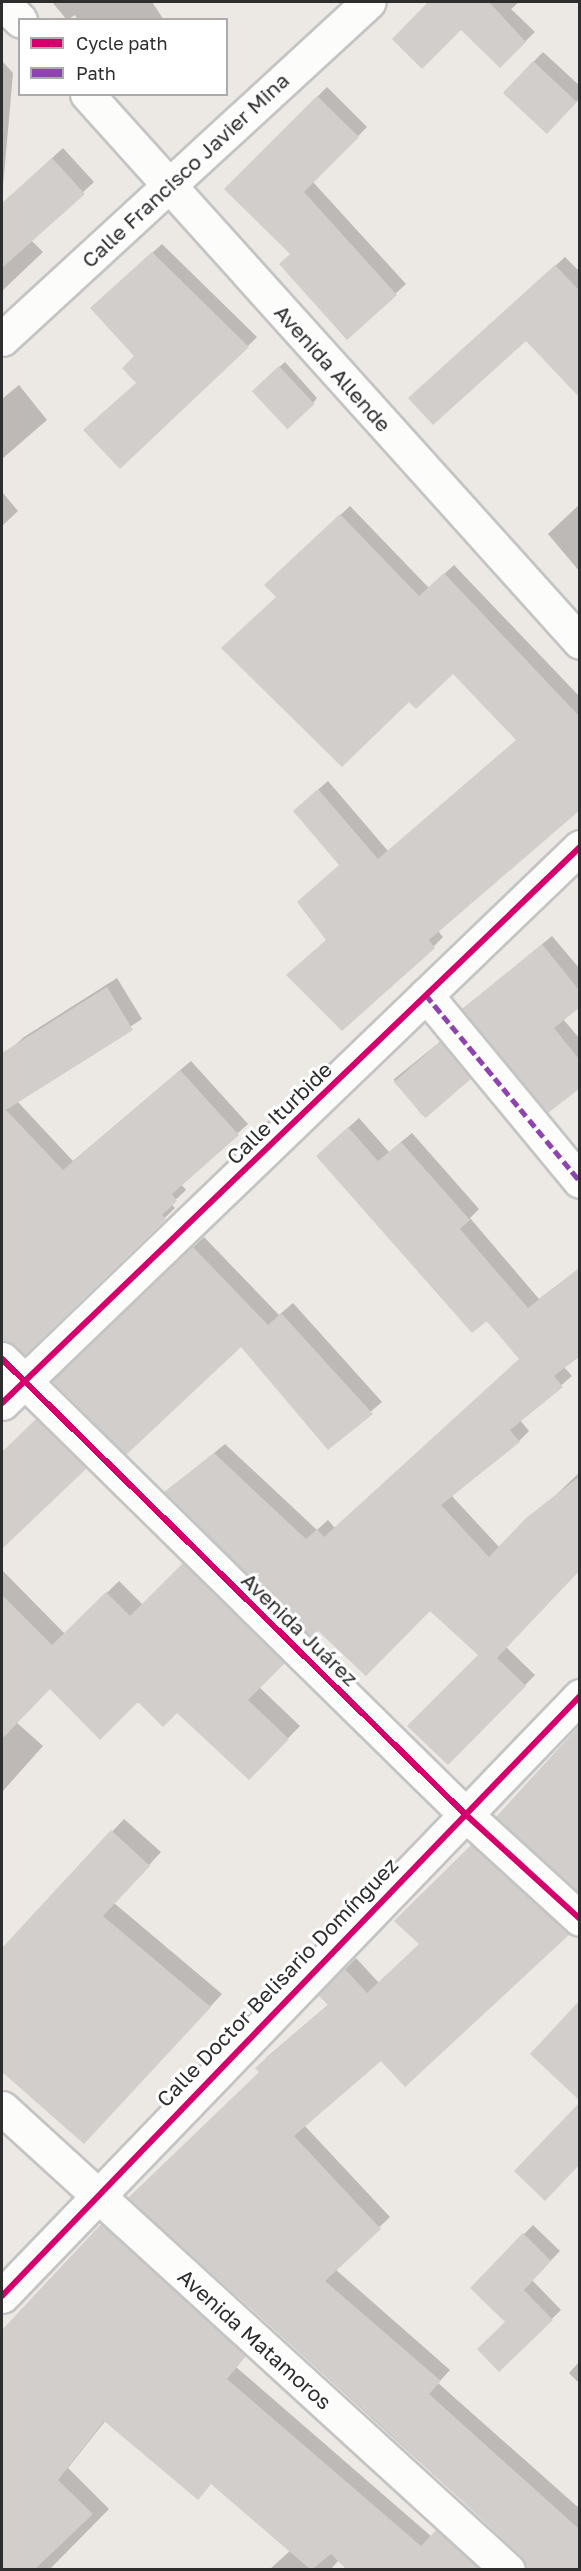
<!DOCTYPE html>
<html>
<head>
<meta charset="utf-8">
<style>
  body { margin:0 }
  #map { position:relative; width:581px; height:2571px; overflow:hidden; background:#ece8e4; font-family:"Golos Text",sans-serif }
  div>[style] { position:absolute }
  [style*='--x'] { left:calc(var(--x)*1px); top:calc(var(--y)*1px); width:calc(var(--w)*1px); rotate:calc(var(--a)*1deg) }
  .shadow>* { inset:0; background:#0003; transform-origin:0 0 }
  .building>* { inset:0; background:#d1cecb; transform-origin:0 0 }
  .roads { filter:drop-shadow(2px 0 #c5c4c5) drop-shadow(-2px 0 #c5c4c5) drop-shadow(0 2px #c5c4c5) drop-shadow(0 -2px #c5c4c5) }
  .street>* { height:33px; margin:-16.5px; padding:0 16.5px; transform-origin:16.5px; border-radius:16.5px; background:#fcfcfb }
  .secondary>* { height:33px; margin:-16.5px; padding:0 16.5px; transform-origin:16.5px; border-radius:16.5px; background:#fcfcfb }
  .quiet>* { height:4.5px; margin-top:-2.25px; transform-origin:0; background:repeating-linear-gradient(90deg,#8e44ad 0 9px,transparent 0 13.5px) }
  .cycleway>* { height:6px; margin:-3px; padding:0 3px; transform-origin:3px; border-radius:3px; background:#d6006c }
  span { translate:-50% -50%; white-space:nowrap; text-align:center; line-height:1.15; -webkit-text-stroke:6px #fff; paint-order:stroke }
  .street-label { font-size:21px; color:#2e2e2e }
  .frame { position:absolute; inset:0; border:3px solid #2e2e2e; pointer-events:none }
  .legend { position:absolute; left:18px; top:18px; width:210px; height:78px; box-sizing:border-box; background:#fff; border:2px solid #ababab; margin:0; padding:8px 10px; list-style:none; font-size:18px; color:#2e2e2e }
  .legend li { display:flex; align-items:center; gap:12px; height:30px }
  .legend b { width:30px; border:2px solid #ababab }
</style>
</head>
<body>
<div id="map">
  <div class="shadow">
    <i style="clip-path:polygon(52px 2px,152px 2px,164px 20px,78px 20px,75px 15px,67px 20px)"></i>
    <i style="clip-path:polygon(429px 2px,519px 2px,511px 9px,535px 32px,500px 66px,461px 28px,394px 39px)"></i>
    <i style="clip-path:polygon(543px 52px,580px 86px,580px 98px,546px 132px,504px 92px)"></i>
    <i style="clip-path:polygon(2px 61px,13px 73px,2px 198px)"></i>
    <i style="clip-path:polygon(327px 87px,367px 127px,313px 182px,406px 284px,347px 338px,292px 254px,226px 189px)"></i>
    <i style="clip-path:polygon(63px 148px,94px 182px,31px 240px,43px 252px,2px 291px,2px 204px)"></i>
    <i style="clip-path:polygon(162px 244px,257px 337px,248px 346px,137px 382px,136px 356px,101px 299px)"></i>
    <i style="clip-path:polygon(565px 257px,580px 272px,580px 394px,526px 339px,419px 389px)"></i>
    <i style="clip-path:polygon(285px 362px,317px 398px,313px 403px,258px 386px)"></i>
    <i style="clip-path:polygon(19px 385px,47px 420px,2px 459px,2px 399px)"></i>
    <i style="clip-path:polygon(2px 492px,18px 511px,2px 526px)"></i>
    <i style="clip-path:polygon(580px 504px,580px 572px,548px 534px)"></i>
    <i style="clip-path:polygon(350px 506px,429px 588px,454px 565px,580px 697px,580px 799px,438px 931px,443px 937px,434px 946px,343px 1029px,327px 940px,340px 864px,304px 802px,328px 781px,388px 851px,517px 740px,453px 672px,278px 596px,276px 576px)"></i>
    <i style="clip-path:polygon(552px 936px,580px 969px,580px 1006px,563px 1019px,580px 1039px,580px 1087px,549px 1111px,464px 1009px)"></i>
    <i style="clip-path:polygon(117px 978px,142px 1019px,17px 1101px,73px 1161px,191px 1061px,248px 1124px,181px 1184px,186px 1190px,171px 1204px,175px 1208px,25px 1353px,2px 1339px,2px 1068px,18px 1052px,14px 1046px,24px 1037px)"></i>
    <i style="left:451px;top:1033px;width:45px;height:74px;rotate:51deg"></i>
    <i style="clip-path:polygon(359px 1118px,389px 1152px,412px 1133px,479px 1209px,470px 1218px,539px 1299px,580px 1268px,580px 1355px,564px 1367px,572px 1376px,520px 1420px,529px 1431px,519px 1441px,451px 1495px,500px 1548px,580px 1472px,580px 1570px,506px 1647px,535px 1675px,448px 1763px,480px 1655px,430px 1609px,166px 1492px,225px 1444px,317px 1530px,328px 1520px,335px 1528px,521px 1359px,328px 1146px)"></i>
    <i style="clip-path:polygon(204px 1237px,279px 1315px,293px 1303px,382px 1402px,328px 1448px,241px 1344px,54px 1381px)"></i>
    <i style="clip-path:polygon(47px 1411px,95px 1458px,16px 1533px,2px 1519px,2px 1505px,11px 1495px,2px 1485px,2px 1453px)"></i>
    <i style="clip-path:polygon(197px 1552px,296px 1650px,259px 1687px,300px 1726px,249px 1778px,177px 1710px,50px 1687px,16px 1722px,43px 1746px,2px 1792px,2px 1570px,65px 1634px,119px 1581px,143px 1605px)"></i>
    <i style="clip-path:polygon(580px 1727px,580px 1893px,498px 1817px)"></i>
    <i style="clip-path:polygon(124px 1819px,161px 1852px,114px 1903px,222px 1994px,84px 2142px,2px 2071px,2px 1950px)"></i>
    <i style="clip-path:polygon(482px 1835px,579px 1923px,381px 2059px,304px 2125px,390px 2217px,335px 2269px,450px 2370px,438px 2383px,580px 2509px,580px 2570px,527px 2570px,522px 2555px,130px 2198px,260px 2072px,257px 2068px,267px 2057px,329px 2004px,320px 1995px,356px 1958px,379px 1983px,421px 1944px,396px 1921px)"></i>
    <i style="clip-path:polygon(580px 2003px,580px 2098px,532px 2054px)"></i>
    <i style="clip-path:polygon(113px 2214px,256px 2345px,236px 2367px,432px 2537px,448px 2520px,502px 2570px,350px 2570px,339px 2560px,330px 2570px,269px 2570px,291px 2550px,212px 2483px,106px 2420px,68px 2468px,109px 2509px,49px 2570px,2px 2570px,2px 2332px)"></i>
    <i style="clip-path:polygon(533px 2225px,560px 2251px,532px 2280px,561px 2310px,499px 2370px,507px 2322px,472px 2288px)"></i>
    <i style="clip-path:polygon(579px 2362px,580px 2362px,580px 2384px,569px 2373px)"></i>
  </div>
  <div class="building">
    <i style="clip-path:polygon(428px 2px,489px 2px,526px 42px,500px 68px,461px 30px,422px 69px,392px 39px)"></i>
    <i style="left:533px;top:61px;width:60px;height:44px;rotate:43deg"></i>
    <i style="clip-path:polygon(317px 96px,359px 137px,304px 192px,397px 295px,347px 340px,279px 264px,290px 254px,224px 189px)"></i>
    <i style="clip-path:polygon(52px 158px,85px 194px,2px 268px,2px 203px)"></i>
    <i style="clip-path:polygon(152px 252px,249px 347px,120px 469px,83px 430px,136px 383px,122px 368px,134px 356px,90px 308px)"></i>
    <i style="clip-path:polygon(555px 265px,579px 290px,579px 397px,526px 341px,433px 425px,408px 398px)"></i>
    <i style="left:279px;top:366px;width:52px;height:37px;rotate:47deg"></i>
    <i style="clip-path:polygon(340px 514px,419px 596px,444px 573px,579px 716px,579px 811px,429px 940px,435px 948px,342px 1031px,286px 975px,326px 940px,297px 902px,339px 865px,293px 811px,318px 789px,378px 859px,516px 740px,453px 674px,416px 709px,409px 702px,342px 767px,221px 648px,276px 597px,264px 585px)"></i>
    <i style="clip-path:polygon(542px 944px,579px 990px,579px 1008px,554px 1028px,579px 1059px,579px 1089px,548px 1113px,462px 1009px)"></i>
    <i style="clip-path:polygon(107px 987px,133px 1030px,6px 1110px,63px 1170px,180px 1070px,239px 1135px,172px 1194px,177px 1201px,162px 1215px,166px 1219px,25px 1355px,2px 1341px,2px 1053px)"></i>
    <i style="left:440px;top:1042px;width:48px;height:61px;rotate:49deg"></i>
    <i style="clip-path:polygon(348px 1127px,378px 1161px,401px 1142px,470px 1220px,460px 1229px,528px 1308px,579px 1268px,579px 1357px,554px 1376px,563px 1387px,510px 1430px,520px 1442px,441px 1505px,489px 1557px,526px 1518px,579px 1477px,579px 1571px,497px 1658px,526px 1686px,448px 1765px,407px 1726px,478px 1655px,430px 1611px,366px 1676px,318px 1631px,312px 1637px,164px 1492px,214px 1453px,306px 1539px,317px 1529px,324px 1537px,519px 1359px,487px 1321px,472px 1333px,316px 1156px)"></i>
    <i style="clip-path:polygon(192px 1246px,268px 1325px,281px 1313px,373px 1414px,328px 1450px,241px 1347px,126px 1455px,52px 1381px)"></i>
    <i style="clip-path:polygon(36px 1419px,87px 1468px,2px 1549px,2px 1452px)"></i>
    <i style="clip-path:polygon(183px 1563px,285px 1663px,248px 1700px,289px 1739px,249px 1780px,177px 1713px,163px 1727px,138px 1702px,100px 1740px,50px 1689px,2px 1739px,2px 1595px,52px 1645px,106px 1592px,130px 1616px)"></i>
    <i style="clip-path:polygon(579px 1726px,579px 1893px,496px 1817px)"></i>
    <i style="clip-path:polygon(111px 1830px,150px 1866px,103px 1916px,211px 2007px,84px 2144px,2px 2072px,2px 1948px)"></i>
    <i style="clip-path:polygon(471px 1845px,570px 1934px,405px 2087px,381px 2061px,294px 2136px,381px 2229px,325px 2281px,441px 2381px,429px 2394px,579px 2529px,579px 2570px,526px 2570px,521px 2556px,387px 2431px,128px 2198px,259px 2072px,255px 2068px,328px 2005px,318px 1995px,344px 1968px,367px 1993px,419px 1944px,394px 1921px)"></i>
    <i style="clip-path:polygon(579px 2001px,579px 2100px,530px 2054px)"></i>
    <i style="clip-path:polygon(579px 2103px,579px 2165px,545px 2201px,514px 2171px)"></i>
    <i style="clip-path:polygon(101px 2224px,246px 2356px,227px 2379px,421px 2546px,436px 2530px,480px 2570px,347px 2570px,331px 2554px,311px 2570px,211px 2484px,198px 2500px,104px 2421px,58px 2480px,93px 2514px,34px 2570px,2px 2570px,2px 2330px)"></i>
    <i style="clip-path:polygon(523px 2233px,551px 2261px,524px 2290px,553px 2320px,499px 2372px,477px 2349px,505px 2322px,470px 2288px)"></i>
  </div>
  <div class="roads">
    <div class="street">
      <i style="--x:3;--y:2;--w:25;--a:47"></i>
      <i style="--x:87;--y:94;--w:737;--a:48.02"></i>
      <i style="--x:2;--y:339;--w:498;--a:-42.6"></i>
      <i style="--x:426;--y:995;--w:241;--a:50.4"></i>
      <i style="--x:2;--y:1359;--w:648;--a:44.5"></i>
      <i style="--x:464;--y:1813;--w:157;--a:42.4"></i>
      <i style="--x:2;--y:2108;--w:685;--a:42.4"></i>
    </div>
    <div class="secondary">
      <i style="--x:2;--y:1403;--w:802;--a:-43.89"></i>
      <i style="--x:2;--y:2296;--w:833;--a:-46.07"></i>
    </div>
  </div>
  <div class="quiet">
    <i style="--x:426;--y:995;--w:241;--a:50.4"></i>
  </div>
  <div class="cycleway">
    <i style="--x:2;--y:1359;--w:648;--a:44.5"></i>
    <i style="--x:464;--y:1813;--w:157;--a:42.4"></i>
    <i style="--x:2;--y:1403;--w:802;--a:-43.89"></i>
    <i style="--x:2;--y:2296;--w:833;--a:-46.07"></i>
  </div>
  <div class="street-label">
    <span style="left:185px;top:170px;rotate:-43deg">Calle Francisco Javier Mina</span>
    <span style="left:333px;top:368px;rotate:48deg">Avenida Allende</span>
    <span style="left:279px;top:1113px;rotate:-44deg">Calle Iturbide</span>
    <span style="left:300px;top:1629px;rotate:44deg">Avenida Juárez</span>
    <span style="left:277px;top:1982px;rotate:-46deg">Calle Doctor Belisario Domínguez</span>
    <span style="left:255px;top:2339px;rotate:42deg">Avenida Matamoros</span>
  </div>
  <div class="frame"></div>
  <ul class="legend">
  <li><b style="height:8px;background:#d6006c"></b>Cycle path</li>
  <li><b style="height:8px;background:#8e44ad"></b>Path</li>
  </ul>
</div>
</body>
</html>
